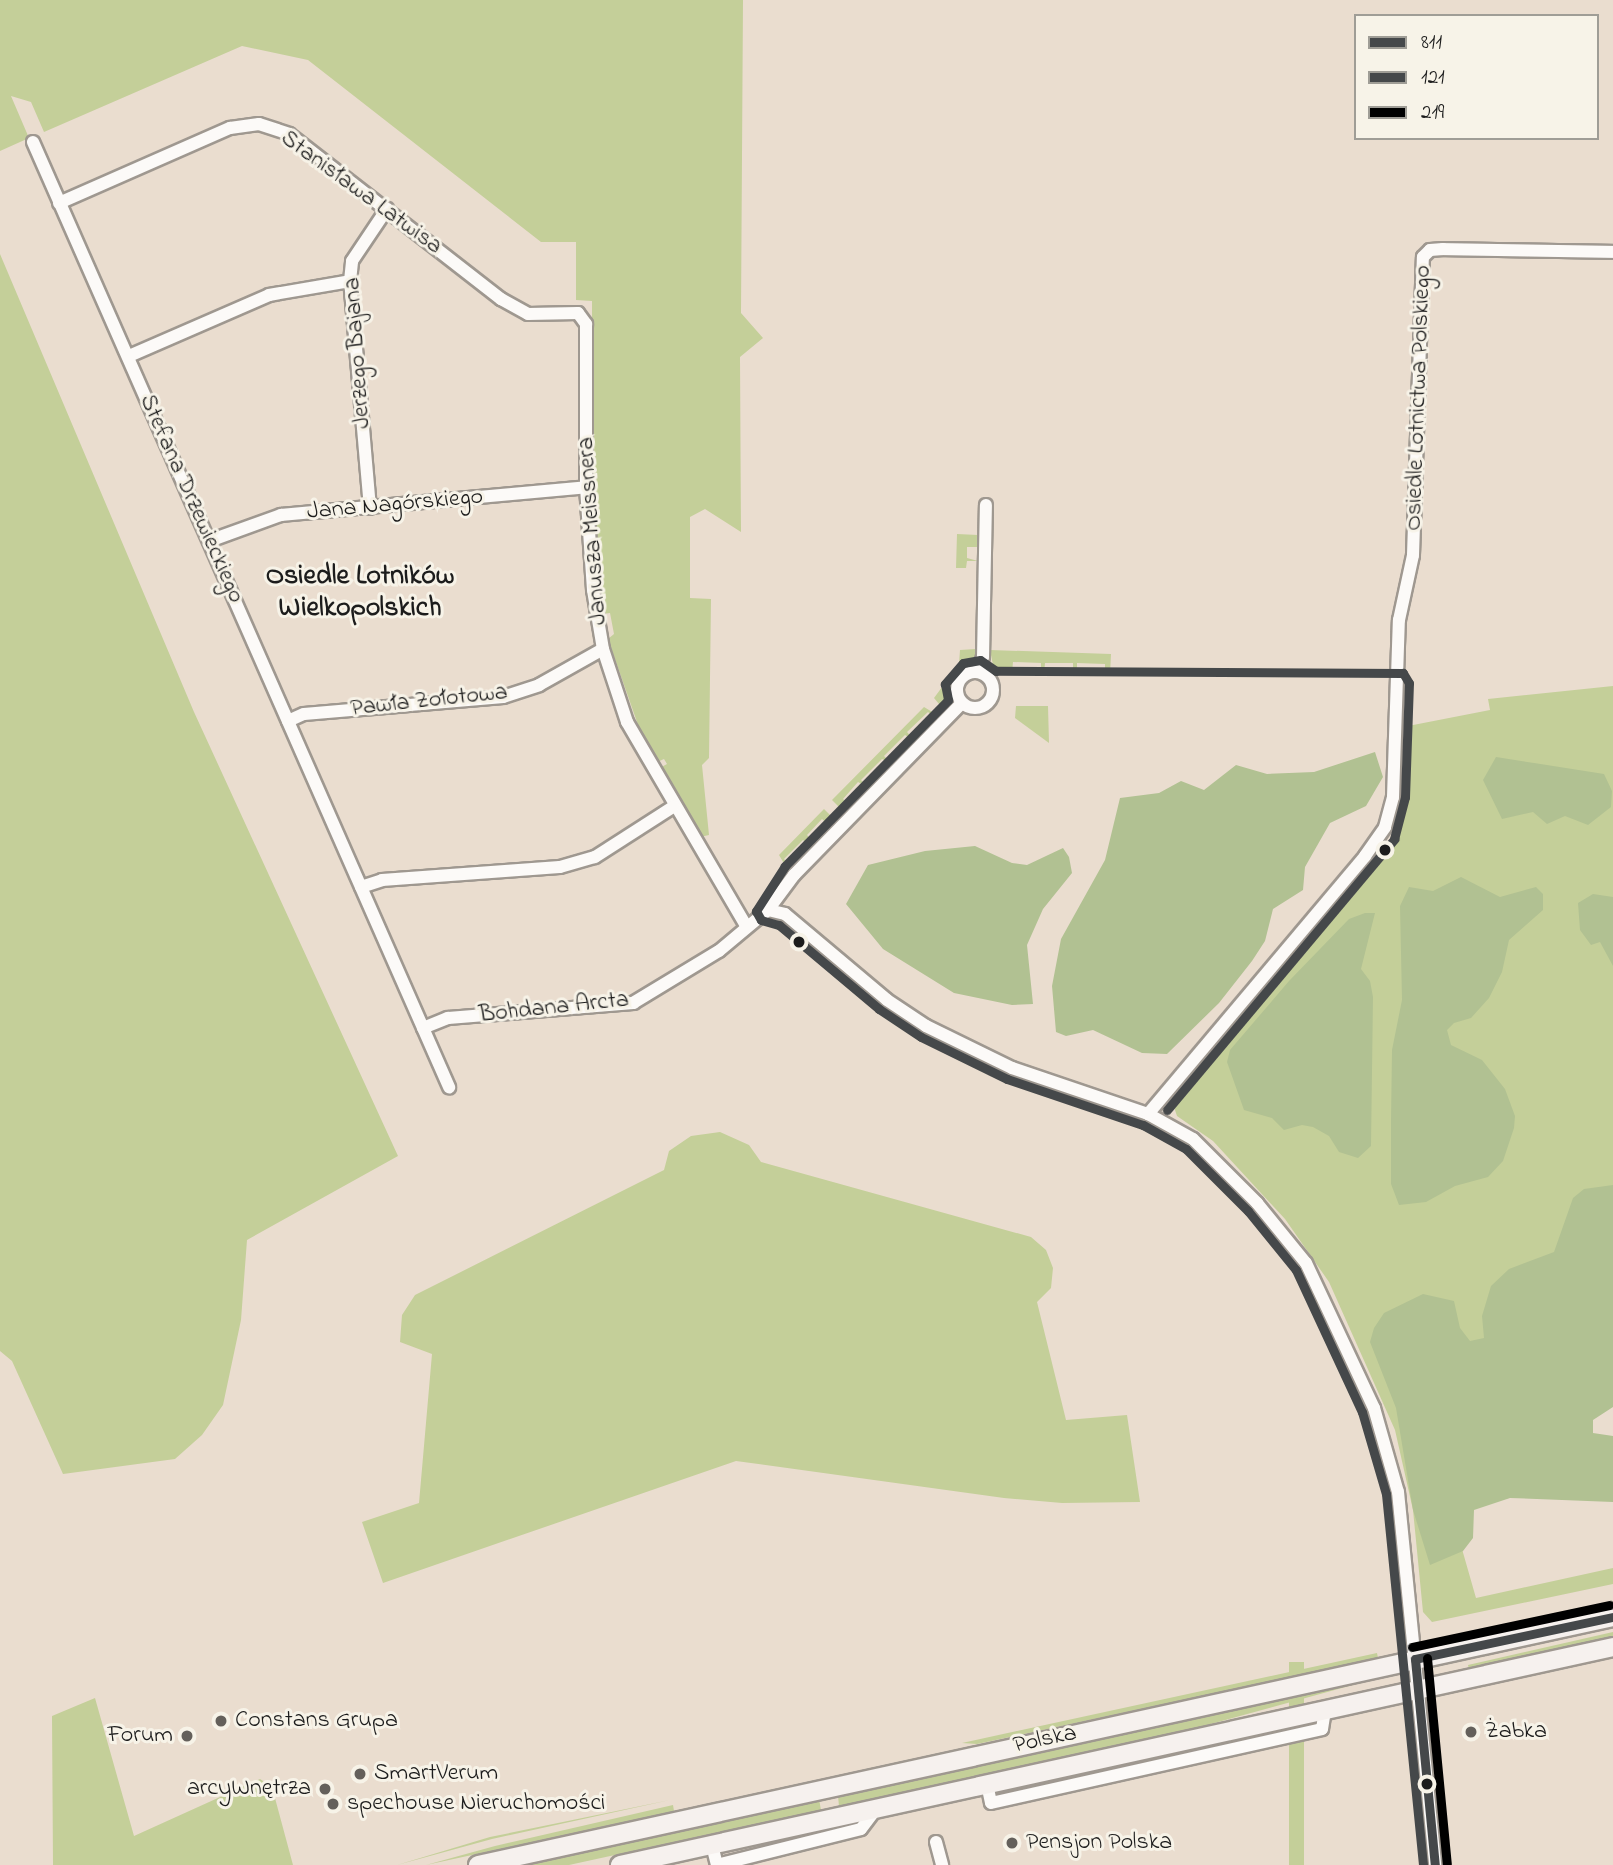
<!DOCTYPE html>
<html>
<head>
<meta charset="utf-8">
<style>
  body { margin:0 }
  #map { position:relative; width:1613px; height:1865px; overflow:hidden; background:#eaddcf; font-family:"Indie Flower",sans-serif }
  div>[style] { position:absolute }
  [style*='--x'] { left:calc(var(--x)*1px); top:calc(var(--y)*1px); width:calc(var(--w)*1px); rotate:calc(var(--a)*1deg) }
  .green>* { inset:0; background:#c4cf99; transform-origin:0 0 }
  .forest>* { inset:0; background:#b1c192 }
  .roads { filter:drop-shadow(2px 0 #9f9890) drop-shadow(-2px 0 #9f9890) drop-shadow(0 2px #9f9890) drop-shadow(0 -2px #9f9890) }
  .street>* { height:12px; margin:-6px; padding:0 6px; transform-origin:6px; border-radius:6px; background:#fcfaf8 }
  .street>.ring { margin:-6px; padding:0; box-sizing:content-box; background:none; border:12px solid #fcfaf8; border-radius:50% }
  .secondary>* { height:18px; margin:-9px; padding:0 9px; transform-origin:9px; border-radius:9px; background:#f6f1ee }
  .bus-1>* { height:9px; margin:-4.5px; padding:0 4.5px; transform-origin:4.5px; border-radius:4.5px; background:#45484a }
  .bus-2>* { height:9px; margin:-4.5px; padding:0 4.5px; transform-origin:4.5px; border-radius:4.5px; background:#45484a }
  .bus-3>* { height:9px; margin:-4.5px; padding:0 4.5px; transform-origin:4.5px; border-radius:4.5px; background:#000 }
  .dots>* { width:19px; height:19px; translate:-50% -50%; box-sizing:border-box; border:4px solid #f7f3e8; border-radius:50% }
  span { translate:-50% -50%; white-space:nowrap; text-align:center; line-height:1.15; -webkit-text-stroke:6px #f7f3e8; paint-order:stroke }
  .street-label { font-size:24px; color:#1c1c1c }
  .poi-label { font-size:24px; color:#1c1c1c }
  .left { translate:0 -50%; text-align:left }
  .right { translate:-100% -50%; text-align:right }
  .quarter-label { font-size:28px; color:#1c1c1c; font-weight:700 }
  .legend { position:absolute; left:1354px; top:14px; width:245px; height:126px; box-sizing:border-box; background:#f7f3e8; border:2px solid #9f9d96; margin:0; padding:9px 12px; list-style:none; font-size:21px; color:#1c1c1c }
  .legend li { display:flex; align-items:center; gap:14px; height:35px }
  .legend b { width:35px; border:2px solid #9f9d96 }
</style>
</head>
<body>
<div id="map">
  <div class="green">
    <i style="clip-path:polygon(0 0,743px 0,741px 313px,763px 338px,740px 357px,741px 532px,705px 509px,690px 517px,690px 598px,711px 599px,709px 758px,702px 765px,709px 835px,700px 837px,658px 769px,667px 764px,664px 759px,655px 763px,644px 742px,608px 639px,614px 634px,610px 613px,602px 614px,592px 473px,592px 301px,576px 300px,576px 242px,541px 242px,308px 60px,242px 46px,44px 132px,31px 102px,11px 96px,29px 138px,0 151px)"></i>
    <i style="clip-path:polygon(0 254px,194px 712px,398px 1156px,247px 1240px,241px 1320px,223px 1405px,202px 1435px,175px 1459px,63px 1474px,12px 1361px,0 1351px)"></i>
    <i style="clip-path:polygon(957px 534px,978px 535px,978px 547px,967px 547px,967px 558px,978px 561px,967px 561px,966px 568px,956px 568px)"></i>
    <i style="clip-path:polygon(976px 649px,974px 661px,954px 677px,944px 710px,934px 698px,959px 664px,960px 650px)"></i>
    <i style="clip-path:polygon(990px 650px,1111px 654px,1110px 675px,1105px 675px,1105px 664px,1077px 663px,1077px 674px,1073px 674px,1073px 663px,1045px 663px,1044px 674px,1041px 674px,1041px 663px,1013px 662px,1012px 673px,1005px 673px,993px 665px)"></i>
    <i style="clip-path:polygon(1613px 686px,1613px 1343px,1450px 1507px,1476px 1598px,1613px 1568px,1613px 1584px,1432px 1622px,1423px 1612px,1413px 1510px,1395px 1430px,1329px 1282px,1285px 1219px,1213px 1141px,1177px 1116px,1172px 1101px,1393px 841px,1406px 805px,1408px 726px,1490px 710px,1488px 699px)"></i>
    <i style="clip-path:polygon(1016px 706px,1048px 706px,1049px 743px,1015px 718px)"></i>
    <i style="clip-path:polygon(924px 707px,939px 716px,936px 719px,928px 712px,907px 732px,915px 741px,905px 735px,884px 756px,892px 764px,882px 759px,861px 780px,869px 788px,858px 782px,843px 799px,851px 806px,840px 808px,832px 800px)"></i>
    <i style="clip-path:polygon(824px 809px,832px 817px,831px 827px,822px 819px,807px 835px,814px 843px,811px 847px,803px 840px,784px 859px,791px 867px,788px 870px,779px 855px)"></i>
    <i style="clip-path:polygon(720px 1132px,749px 1145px,761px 1162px,1031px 1237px,1046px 1250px,1053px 1268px,1051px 1288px,1037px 1302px,1066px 1420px,1127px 1415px,1140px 1502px,1062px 1503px,1004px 1498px,736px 1461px,383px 1583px,362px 1522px,419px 1503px,432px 1354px,400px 1342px,402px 1315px,415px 1295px,664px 1170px,669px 1151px,691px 1136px)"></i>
    <i style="clip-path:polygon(1613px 1632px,1613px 1638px,1469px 1669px,1468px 1665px)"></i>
    <i style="clip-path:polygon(1377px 1653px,1378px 1658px,977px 1744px,962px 1743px)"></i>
    <i style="left:1289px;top:1662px;width:15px;height:226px"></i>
    <i style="clip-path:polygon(1382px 1677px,1196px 1728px,839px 1806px,838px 1796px)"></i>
    <i style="clip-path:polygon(95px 1698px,134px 1836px,260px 1779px,272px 1787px,293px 1865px,53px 1865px,52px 1716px)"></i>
    <i style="clip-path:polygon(1314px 1723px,1314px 1726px,1021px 1788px)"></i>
    <i style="clip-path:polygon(819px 1799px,821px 1810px,569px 1865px,520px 1865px)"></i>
    <i style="clip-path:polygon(670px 1800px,492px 1839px,397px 1865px,490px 1837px)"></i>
    <i style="clip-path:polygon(673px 1805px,674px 1811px,426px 1865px,495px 1846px)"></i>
  </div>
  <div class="forest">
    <i style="clip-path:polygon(1375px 752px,1383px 777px,1366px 806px,1330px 823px,1305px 867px,1303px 890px,1273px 909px,1265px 941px,1252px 961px,1219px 1003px,1167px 1054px,1142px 1053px,1093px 1030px,1066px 1036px,1056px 1032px,1052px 986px,1061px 939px,1105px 860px,1120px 798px,1159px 793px,1181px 781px,1204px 790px,1236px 765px,1267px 774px,1314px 772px)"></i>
    <i style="clip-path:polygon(1496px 757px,1604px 774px,1612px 791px,1611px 807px,1588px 825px,1565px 816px,1547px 824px,1533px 812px,1502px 819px,1483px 780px)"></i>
    <i style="clip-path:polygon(975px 846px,1012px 863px,1027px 865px,1063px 848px,1069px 857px,1072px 873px,1043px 909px,1027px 945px,1033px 1004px,1012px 1005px,954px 993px,883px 949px,846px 904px,868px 865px,925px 851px)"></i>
    <i style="clip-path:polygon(1461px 877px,1500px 897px,1536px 887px,1543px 894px,1543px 910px,1509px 940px,1502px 972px,1489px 998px,1471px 1018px,1454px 1023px,1447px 1030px,1451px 1045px,1482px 1060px,1505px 1089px,1515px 1116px,1514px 1128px,1503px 1161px,1488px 1177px,1455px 1186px,1426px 1202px,1399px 1205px,1391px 1184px,1391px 1120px,1392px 1050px,1402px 1000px,1400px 906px,1409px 887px,1433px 891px)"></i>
    <i style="clip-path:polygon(1593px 894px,1613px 897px,1613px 966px,1600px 942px,1591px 945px,1580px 930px,1578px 903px)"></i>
    <i style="clip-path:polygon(1365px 913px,1375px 913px,1361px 969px,1370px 981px,1373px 997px,1371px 1146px,1358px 1158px,1339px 1152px,1329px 1136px,1313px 1127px,1302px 1125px,1284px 1130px,1272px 1118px,1244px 1110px,1227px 1062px,1230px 1050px,1289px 981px,1349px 919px)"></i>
    <i style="clip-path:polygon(1613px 1185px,1613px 1407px,1593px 1420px,1593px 1433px,1613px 1436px,1613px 1502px,1510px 1498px,1474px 1510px,1473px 1538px,1463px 1551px,1430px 1565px,1413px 1510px,1396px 1408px,1370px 1342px,1374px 1328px,1384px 1313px,1423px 1294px,1454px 1301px,1460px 1328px,1470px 1341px,1484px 1338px,1482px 1316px,1491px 1286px,1509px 1269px,1554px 1252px,1573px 1198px,1584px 1189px)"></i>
  </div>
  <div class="roads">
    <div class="street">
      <i style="--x:33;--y:142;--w:1033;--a:66.24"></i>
      <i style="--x:59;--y:203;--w:187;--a:-23.7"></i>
      <i style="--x:230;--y:128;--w:29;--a:-8"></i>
      <i style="--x:259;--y:124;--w:32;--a:18"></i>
      <i style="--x:289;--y:134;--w:269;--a:37.9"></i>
      <i style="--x:501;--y:299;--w:31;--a:29"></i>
      <i style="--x:528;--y:314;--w:50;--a:-1.1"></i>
      <i style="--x:578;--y:313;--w:14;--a:54"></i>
      <i style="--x:586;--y:324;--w:163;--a:90"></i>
      <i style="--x:586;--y:487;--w:103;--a:86.1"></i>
      <i style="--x:593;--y:590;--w:60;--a:80.4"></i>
      <i style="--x:603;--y:649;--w:77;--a:71.8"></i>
      <i style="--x:627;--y:722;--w:236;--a:59.7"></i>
      <i style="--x:129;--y:356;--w:153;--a:-23.5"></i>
      <i style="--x:269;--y:295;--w:82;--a:-9.8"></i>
      <i style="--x:370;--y:508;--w:228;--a:-95"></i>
      <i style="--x:350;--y:281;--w:20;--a:-84"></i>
      <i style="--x:352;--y:261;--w:63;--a:-56.1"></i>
      <i style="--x:209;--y:541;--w:77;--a:-19.9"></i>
      <i style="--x:281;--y:515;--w:306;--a:-5.2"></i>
      <i style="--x:978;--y:672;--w:16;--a:-72"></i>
      <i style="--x:983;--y:657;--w:152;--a:-88.9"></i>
      <i class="ring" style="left:957px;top:672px;width:24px;height:24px"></i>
      <i style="--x:288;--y:721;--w:17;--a:-24"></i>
      <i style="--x:304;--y:714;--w:200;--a:-4.9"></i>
      <i style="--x:503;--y:697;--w:38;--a:-18"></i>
      <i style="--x:539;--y:685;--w:73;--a:-29.4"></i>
      <i style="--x:361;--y:887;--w:22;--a:-18"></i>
      <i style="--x:382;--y:880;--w:178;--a:-4.2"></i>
      <i style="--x:560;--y:867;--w:36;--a:-16"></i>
      <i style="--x:595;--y:857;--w:93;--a:-32.7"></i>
      <i style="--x:768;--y:910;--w:17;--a:13"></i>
      <i style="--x:785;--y:914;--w:133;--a:40.1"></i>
      <i style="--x:887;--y:1000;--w:47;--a:33.7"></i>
      <i style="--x:926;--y:1026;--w:96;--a:26"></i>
      <i style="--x:1012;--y:1068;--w:144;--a:18.7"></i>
      <i style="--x:1148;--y:1114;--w:51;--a:29.1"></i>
      <i style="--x:1193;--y:1139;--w:91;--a:45"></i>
      <i style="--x:1257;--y:1203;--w:77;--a:50.8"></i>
      <i style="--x:1306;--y:1263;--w:160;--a:64.9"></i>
      <i style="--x:1374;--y:1408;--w:87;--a:74.1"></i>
      <i style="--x:1398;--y:1492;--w:375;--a:84.3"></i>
      <i style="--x:768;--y:910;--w:44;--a:-53.4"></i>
      <i style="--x:794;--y:875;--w:240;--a:-45.7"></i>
      <i style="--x:423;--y:1028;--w:27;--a:-22"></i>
      <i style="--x:448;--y:1018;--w:186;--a:-4.6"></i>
      <i style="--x:633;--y:1003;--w:100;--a:-31.2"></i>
      <i style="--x:719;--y:951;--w:64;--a:-39.9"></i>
      <i style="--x:1148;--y:1114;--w:337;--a:-49.9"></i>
      <i style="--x:1365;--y:856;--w:35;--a:-55"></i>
      <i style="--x:1385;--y:827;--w:31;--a:-75"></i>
      <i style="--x:1393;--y:797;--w:177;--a:-88.1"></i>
      <i style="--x:1399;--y:620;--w:66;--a:-77.8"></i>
      <i style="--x:1413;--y:555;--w:298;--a:-88.1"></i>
      <i style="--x:1423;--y:257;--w:10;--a:-45"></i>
      <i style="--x:1430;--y:250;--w:13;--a:-4"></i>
      <i style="--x:1443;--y:249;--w:170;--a:1"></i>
      <i style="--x:987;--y:1784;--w:19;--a:78"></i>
      <i style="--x:991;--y:1803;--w:339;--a:-12.6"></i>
      <i style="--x:1322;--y:1729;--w:19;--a:-81"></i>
      <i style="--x:936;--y:1842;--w:24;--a:75"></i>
      <i style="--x:712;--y:1845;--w:21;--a:76"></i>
      <i style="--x:717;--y:1865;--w:148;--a:-14"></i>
      <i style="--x:861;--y:1829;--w:26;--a:-53"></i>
    </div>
    <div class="secondary">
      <i style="--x:478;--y:1865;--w:1162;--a:-12.33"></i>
      <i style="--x:620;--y:1865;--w:1017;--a:-12.38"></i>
    </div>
  </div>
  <div class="bus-1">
    <i style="--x:1415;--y:1659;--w:207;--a:84.5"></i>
    <i style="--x:1415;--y:1659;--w:202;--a:-12"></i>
  </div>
  <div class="bus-2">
    <i style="--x:1167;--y:1110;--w:354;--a:-50"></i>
    <i style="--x:1394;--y:839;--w:43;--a:-75.3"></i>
    <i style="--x:1405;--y:797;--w:114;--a:-88"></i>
    <i style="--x:1409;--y:683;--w:12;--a:-121"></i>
    <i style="--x:1403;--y:673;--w:407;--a:-179.7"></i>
    <i style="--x:996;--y:671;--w:19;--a:-145"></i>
    <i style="--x:980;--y:660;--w:17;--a:170"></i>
    <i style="--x:963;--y:663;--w:28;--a:131"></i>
    <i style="--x:945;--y:684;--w:16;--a:79"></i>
    <i style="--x:948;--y:700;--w:233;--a:134.5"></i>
    <i style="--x:785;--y:866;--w:54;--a:122.8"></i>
    <i style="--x:756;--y:911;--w:10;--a:61"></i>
    <i style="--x:761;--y:920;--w:19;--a:16"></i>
    <i style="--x:779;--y:925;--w:131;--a:40"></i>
    <i style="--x:879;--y:1009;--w:50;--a:33.7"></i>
    <i style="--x:921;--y:1037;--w:96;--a:26"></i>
    <i style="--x:1007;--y:1079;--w:144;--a:18.7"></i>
    <i style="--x:1143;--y:1125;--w:49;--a:29.2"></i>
    <i style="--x:1186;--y:1149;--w:88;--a:45"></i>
    <i style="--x:1248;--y:1211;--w:76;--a:50.9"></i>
    <i style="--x:1296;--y:1270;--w:157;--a:65.1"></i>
    <i style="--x:1362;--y:1412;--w:85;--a:73.7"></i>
    <i style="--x:1386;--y:1494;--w:373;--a:84.3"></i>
  </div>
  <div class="bus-3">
    <i style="--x:1412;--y:1647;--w:202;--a:-12"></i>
    <i style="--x:1427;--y:1658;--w:207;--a:84.5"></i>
  </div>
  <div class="dots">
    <i style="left:1385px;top:850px;background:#1c1c1c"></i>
    <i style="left:799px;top:942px;background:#1c1c1c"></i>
    <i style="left:221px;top:1721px;background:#64605b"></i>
    <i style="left:1471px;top:1732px;background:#64605b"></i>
    <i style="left:187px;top:1736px;background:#64605b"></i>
    <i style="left:360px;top:1774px;background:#64605b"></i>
    <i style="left:1427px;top:1784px;background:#1c1c1c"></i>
    <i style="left:325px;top:1789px;background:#64605b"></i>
    <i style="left:333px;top:1804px;background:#64605b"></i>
    <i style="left:1012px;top:1843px;background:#64605b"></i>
  </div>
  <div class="street-label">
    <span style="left:361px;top:193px;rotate:36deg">Stanisława Latwisa</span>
    <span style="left:358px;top:353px;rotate:-94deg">Jerzego Bajana</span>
    <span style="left:1419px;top:398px;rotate:-88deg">Osiedle Lotnictwa Polskiego</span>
    <span style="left:191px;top:499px;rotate:66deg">Stefana Drzewieckiego</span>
    <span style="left:395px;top:505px;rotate:-5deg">Jana Nagórskiego</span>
    <span style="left:593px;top:531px;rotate:-94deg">Janusza Meissnera</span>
    <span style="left:429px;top:701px;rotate:-6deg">Pawła Zołotowa</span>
    <span style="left:554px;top:1008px;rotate:-6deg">Bohdana Arcta</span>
    <span style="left:1045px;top:1740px;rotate:-12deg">Polska</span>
  </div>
  <div class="poi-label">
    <span class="left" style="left:235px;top:1721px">Constans Grupa</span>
    <span class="left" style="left:1485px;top:1732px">Żabka</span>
    <span class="right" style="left:173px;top:1736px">Forum</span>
    <span class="left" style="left:374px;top:1774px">SmartVerum</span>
    <span class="right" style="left:311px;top:1789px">arcyWnętrza</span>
    <span class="left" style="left:347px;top:1804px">spechouse Nieruchomości</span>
    <span class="left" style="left:1026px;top:1843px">Pensjon Polska</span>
  </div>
  <div class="quarter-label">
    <span style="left:360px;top:593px">Osiedle Lotników<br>Wielkopolskich</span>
  </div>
  <ul class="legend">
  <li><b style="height:9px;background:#45484a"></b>811</li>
  <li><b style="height:9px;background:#45484a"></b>121</li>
  <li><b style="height:9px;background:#000"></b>219</li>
  </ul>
</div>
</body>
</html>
